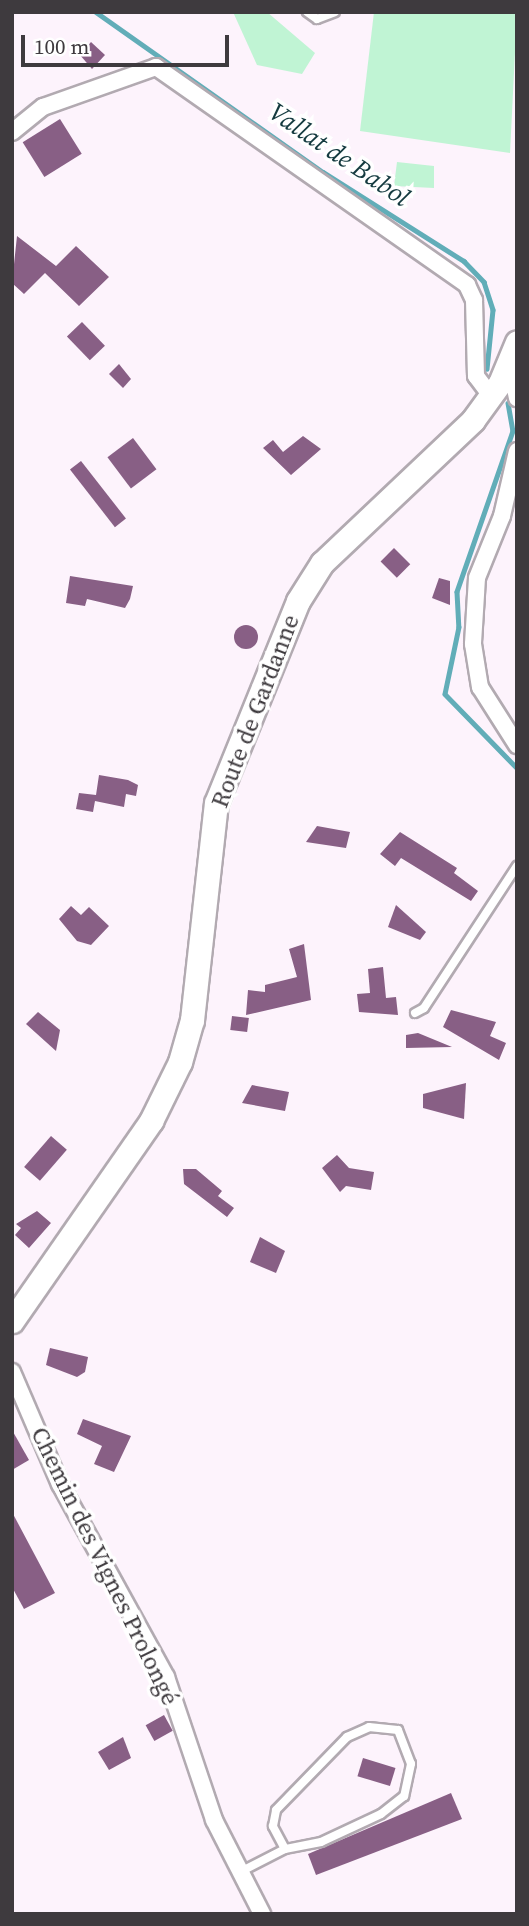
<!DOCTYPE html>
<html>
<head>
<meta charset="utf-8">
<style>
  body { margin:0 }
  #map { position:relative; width:529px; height:1926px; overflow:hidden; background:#fdf3fc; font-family:"Source Serif 4",serif }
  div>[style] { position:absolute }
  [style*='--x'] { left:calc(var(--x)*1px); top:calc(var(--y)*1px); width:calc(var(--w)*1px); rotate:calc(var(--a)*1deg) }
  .green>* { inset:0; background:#c0f4d4 }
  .stream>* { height:4.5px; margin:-2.25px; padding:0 2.25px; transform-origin:2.25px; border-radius:2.25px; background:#61adb8 }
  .building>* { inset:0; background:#885f85; transform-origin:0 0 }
  .round { border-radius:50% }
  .roads { filter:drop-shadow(2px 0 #b2aab1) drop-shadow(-2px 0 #b2aab1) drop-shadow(0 2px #b2aab1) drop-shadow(0 -2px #b2aab1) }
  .lane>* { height:8px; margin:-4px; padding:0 4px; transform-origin:4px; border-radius:4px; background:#fff }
  .street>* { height:16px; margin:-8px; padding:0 8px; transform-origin:8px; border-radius:8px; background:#fff }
  .secondary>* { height:23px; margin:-11.5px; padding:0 11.5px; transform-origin:11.5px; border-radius:11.5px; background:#fff }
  span { translate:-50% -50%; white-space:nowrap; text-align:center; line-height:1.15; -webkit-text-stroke:7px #fff; paint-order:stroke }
  .street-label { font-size:24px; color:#3e3a3e }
  .water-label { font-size:26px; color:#143a3f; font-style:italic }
  .frame { position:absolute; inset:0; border:14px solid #3e3a3e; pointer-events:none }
  .scale { position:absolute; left:21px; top:35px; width:208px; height:32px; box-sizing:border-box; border:4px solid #3e3a3e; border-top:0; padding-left:9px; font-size:21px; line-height:24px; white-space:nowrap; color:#3e3a3e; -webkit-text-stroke:5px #fff; paint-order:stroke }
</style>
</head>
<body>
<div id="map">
  <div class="green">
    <i style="clip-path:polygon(233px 12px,267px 12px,315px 53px,302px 74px,257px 65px)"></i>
    <i style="clip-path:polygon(374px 12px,517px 12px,510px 153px,360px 131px)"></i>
    <i style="clip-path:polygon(397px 162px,434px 166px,434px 188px,394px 186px)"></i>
  </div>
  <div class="stream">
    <i style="--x:96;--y:12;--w:278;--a:35.2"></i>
    <i style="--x:323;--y:172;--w:167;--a:32.3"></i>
    <i style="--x:464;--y:261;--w:29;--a:46"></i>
    <i style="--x:484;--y:282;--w:29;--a:72"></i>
    <i style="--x:493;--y:310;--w:59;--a:95.8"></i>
    <i style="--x:508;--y:403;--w:28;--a:80"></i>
    <i style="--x:513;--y:431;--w:170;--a:109.2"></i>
    <i style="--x:457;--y:592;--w:35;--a:87"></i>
    <i style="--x:459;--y:627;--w:68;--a:101.8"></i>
    <i style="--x:445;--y:694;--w:103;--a:45.8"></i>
  </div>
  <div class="building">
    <i style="clip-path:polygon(91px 42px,105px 55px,92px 69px,80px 55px)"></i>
    <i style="left:60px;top:119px;width:41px;height:44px;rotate:58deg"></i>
    <i style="clip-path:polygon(17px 236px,56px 266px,76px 246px,109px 277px,79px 306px,45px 273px,24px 294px,12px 283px)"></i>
    <i style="left:82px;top:322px;width:33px;height:21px;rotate:46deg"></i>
    <i style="clip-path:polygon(119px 364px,131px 379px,123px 388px,109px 374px)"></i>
    <i style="clip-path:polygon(303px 436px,321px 449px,291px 475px,263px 448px,273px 440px,283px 452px)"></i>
    <i style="left:133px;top:438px;width:39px;height:32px;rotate:53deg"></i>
    <i style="left:81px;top:461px;width:73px;height:14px;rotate:52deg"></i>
    <i style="left:394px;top:548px;width:23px;height:19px;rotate:45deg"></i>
    <i style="clip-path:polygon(70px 576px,133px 586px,130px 599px,125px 608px,87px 599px,85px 606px,66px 603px)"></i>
    <i style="clip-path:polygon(439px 578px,450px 581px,450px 605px,432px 598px)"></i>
    <i class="round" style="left:234px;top:625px;width:24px;height:24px"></i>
    <i style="clip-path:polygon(99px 775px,128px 780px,138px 785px,136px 796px,126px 794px,124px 807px,95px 801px,93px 812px,76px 809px,79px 793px,96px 795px)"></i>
    <i style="clip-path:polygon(317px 826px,350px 832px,346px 848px,306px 842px)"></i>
    <i style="clip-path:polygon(400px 832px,457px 868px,454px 873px,478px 891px,471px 901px,401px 858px,395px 866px,380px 854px)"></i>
    <i style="clip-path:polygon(396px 905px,426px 932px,420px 940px,388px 927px)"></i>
    <i style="clip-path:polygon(71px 906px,81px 915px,89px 907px,109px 926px,91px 945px,77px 941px,59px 919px)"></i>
    <i style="clip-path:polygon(304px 944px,311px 1000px,246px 1015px,248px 990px,265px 992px,265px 985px,297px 977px,289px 949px)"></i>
    <i style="clip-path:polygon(383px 967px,386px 998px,396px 997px,398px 1015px,359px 1012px,357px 994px,370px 993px,368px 969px)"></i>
    <i style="clip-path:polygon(451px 1010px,496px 1022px,490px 1036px,506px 1043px,499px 1060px,443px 1027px)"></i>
    <i style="clip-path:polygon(38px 1012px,60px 1030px,56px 1051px,26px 1024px)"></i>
    <i style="left:232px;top:1016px;width:17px;height:14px;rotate:7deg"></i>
    <i style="clip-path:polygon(418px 1033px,452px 1047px,406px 1048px,406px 1035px)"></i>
    <i style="clip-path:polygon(466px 1083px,464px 1119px,423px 1108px,423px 1094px)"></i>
    <i style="clip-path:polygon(252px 1085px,289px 1092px,285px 1111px,242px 1103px)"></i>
    <i style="left:51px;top:1136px;width:21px;height:41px;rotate:41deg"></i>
    <i style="clip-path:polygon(337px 1155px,349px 1168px,374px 1172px,371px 1190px,346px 1186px,340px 1192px,322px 1168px)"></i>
    <i style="clip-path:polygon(183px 1169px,196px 1169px,222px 1191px,218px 1196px,234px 1208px,227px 1217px,184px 1184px)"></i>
    <i style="clip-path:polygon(37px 1211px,51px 1223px,29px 1248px,15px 1235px,21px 1228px,16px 1224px)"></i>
    <i style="clip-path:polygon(260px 1237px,285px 1251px,276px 1273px,250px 1262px)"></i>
    <i style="clip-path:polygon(50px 1348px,88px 1357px,85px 1372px,77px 1377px,46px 1365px)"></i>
    <i style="clip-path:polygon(83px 1419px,131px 1436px,114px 1472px,94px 1464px,102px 1446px,77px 1434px)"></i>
    <i style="clip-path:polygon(12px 1430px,29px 1460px,12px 1470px)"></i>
    <i style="clip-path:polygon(12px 1512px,55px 1593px,24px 1609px,12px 1587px)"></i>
    <i style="left:164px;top:1715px;width:18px;height:21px;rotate:61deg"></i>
    <i style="clip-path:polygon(123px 1737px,131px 1758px,109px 1770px,98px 1752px)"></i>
    <i style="left:363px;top:1758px;width:34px;height:19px;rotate:17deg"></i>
    <i style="clip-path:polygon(451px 1793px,462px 1819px,316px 1875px,308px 1854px)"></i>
  </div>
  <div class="roads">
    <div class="lane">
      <i style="--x:307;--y:12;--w:12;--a:35"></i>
      <i style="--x:317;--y:19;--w:19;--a:-21"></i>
      <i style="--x:415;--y:1013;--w:10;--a:-29"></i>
      <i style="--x:424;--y:1008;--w:170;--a:-56.8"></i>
      <i style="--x:240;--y:1872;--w:51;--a:-27.1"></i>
      <i style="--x:285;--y:1849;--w:26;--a:-118"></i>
      <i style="--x:273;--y:1826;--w:16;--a:-79"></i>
      <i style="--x:276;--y:1810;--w:102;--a:-45.8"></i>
      <i style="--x:347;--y:1737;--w:24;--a:-24"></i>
      <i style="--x:369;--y:1727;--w:29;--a:6"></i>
      <i style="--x:398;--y:1730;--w:36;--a:69"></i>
      <i style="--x:411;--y:1764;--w:33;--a:102"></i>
      <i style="--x:404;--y:1796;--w:29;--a:142"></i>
      <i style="--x:381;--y:1814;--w:66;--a:155"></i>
      <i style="--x:321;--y:1842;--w:37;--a:169"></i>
    </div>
    <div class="street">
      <i style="--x:12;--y:132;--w:40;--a:-39"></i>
      <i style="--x:43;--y:107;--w:120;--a:-19.5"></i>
      <i style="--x:156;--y:67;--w:380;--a:35"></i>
      <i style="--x:467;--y:285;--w:17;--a:65"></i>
      <i style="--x:474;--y:300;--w:76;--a:88.5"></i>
      <i style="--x:476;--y:376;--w:26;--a:53"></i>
      <i style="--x:510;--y:365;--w:34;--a:78"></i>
      <i style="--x:517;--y:451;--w:67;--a:103"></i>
      <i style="--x:502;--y:516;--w:67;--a:112"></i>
      <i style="--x:477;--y:578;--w:66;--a:93.5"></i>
      <i style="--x:473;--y:644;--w:44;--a:80.8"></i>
      <i style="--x:480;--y:687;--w:69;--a:57.5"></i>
      <i style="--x:12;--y:1372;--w:122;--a:66.8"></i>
      <i style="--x:60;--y:1484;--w:220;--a:61.2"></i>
      <i style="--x:166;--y:1677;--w:151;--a:71.4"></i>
      <i style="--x:214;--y:1820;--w:106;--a:62.9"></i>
    </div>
    <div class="secondary">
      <i style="--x:12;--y:1321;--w:244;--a:-55.2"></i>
      <i style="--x:151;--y:1121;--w:66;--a:-63.8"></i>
      <i style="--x:180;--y:1062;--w:44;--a:-74.1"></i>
      <i style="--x:192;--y:1020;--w:218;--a:-83.7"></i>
      <i style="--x:216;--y:803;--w:218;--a:-67.9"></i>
      <i style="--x:298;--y:601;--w:45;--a:-57.7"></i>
      <i style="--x:322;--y:563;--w:208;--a:-43.4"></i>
      <i style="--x:473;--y:420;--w:46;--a:-53.9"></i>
      <i style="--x:500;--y:383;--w:44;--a:-67.5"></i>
    </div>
  </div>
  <div class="street-label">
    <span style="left:255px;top:711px;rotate:-69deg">Route de Gardanne</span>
    <span style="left:105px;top:1566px;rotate:64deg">Chemin des Vignes Prolongé</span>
  </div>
  <div class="water-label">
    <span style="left:339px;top:155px;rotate:34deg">Vallat de Babol</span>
  </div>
  <div class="frame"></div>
  <div class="scale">100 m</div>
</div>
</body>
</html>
